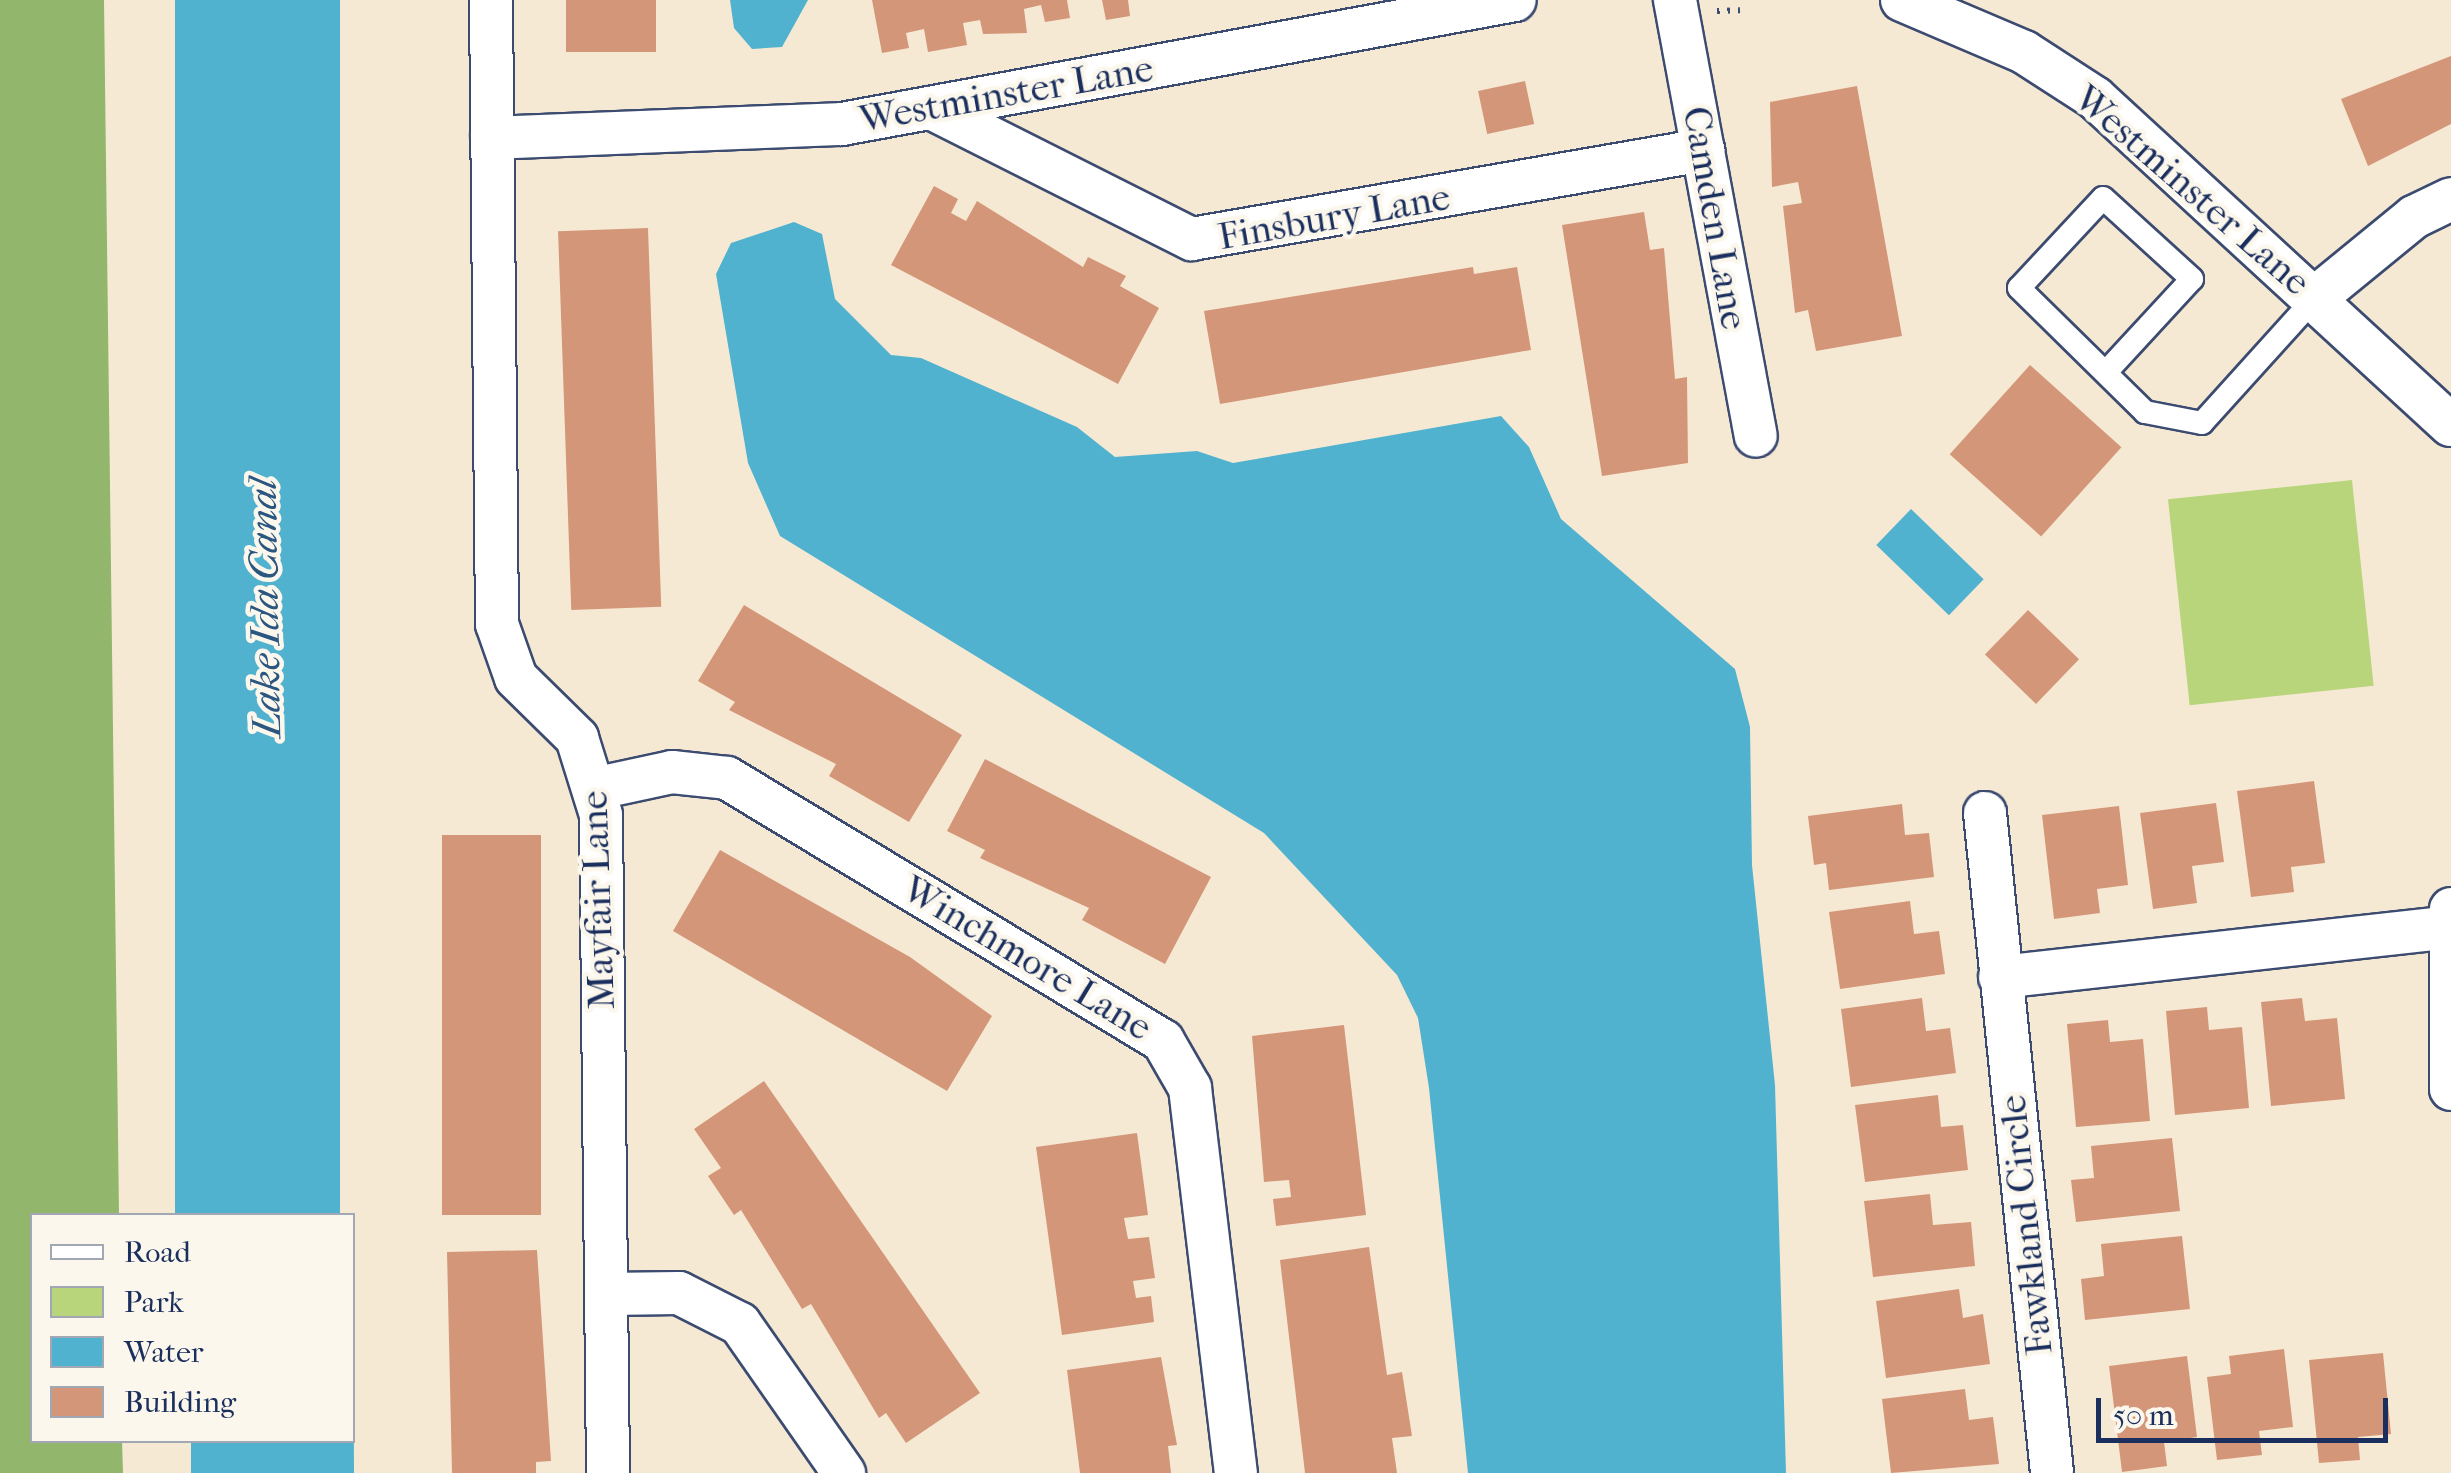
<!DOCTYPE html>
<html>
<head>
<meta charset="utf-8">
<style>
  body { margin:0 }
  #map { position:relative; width:2451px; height:1473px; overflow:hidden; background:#f6e9d4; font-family:"IM FELL French Canon",serif }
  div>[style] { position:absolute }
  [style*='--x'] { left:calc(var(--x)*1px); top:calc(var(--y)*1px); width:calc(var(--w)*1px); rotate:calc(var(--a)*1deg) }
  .green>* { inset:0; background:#b9d57b; transform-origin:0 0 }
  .forest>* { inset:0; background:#92b66b }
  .water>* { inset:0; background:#50b2cf; transform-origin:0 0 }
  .building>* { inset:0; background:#d49678; transform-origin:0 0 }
  .path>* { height:6px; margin-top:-3px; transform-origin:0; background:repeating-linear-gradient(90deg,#3c4b70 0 2.5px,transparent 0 10.5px) }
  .roads { filter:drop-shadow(2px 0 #3c4b70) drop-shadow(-2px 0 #3c4b70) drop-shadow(0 2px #3c4b70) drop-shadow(0 -2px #3c4b70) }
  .lane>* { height:22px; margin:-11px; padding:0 11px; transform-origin:11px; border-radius:11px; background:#fff }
  .street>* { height:42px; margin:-21px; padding:0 21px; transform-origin:21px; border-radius:21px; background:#fff }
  span { translate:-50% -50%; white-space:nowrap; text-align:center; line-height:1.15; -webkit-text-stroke:9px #fbf7ec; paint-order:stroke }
  .street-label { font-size:38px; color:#1b2f5e }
  .water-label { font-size:40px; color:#2b5680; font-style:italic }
  .legend { position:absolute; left:30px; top:1213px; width:325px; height:230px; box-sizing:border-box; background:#fbf7ec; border:2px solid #a1a7b3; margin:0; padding:12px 18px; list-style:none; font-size:30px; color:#1b2f5e }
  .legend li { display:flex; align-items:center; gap:20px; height:50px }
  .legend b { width:50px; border:2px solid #a1a7b3 }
  .scale { position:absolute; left:2096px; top:1398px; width:292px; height:45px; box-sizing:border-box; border:5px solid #1b2f5e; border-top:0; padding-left:12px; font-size:30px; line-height:35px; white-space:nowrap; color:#1b2f5e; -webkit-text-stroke:8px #fbf7ec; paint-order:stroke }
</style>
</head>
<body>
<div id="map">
  <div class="green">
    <i style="left:2352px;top:480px;width:207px;height:185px;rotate:84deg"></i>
  </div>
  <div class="forest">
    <i style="clip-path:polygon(0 0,104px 0,119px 1215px,32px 1216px,32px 1440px,122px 1441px,123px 1473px,0 1473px)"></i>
  </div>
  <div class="water">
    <i style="left:175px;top:0;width:165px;height:1215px"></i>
    <i style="clip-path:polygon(730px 0,808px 0,782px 47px,752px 49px,734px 28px)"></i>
    <i style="clip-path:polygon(794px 222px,822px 234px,835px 299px,891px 355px,921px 358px,1077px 427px,1115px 457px,1197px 451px,1233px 463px,1501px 416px,1529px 447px,1561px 519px,1735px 669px,1750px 727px,1752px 865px,1775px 1085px,1786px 1473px,1468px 1473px,1429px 1088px,1418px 1018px,1397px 975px,1264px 833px,780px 536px,748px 463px,716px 274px,731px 243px)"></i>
    <i style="left:1911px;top:509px;width:101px;height:50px;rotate:44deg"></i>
    <i style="clip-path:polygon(353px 1237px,354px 1473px,191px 1473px,191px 1441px,352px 1440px)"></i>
  </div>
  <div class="building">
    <i style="left:566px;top:0;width:90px;height:52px"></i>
    <i style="clip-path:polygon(872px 0,1067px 0,1070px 18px,1045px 22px,1041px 5px,1024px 9px,1027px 33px,983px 34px,980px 20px,963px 23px,967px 45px,928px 52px,924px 29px,906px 33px,909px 48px,882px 53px)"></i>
    <i style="clip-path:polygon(1102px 0,1128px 0,1130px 16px,1106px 20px)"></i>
    <i style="clip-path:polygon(2451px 56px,2451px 124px,2368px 166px,2341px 99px)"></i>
    <i style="left:1525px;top:81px;width:44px;height:48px;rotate:78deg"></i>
    <i style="clip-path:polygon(1857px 86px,1902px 336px,1816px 351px,1808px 310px,1795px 313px,1783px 206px,1802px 203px,1798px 182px,1772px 187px,1770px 102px)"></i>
    <i style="clip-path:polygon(934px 186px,958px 199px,951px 213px,966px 221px,977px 201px,1083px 267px,1088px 257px,1126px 276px,1120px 286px,1159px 308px,1118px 384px,891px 265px)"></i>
    <i style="clip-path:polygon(1644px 212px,1650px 250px,1664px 248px,1675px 379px,1687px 377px,1688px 463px,1602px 476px,1562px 225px)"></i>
    <i style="left:648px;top:228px;width:379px;height:90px;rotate:88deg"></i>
    <i style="clip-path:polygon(1473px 267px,1474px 274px,1517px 267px,1531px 350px,1220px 404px,1204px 311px)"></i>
    <i style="left:2030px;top:365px;width:123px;height:120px;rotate:42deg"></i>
    <i style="clip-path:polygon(744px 605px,962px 735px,909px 822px,829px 776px,836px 764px,729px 710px,735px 702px,698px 681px)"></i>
    <i style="left:2028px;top:610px;width:71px;height:62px;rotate:44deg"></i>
    <i style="clip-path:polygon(985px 759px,1211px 877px,1165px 964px,1082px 920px,1089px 908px,980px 858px,985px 850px,947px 831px)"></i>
    <i style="clip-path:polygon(2314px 781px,2325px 863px,2291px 867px,2294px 892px,2251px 897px,2237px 791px)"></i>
    <i style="clip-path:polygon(2216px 803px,2224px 862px,2192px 866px,2197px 903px,2153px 909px,2140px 813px)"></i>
    <i style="clip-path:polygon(1902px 804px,1905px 835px,1929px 833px,1934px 877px,1829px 890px,1826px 863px,1814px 865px,1808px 816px)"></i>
    <i style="clip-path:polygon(2119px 806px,2128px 885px,2097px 889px,2100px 913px,2054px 919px,2042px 815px)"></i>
    <i style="left:541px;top:835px;width:380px;height:99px;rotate:90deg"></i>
    <i style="clip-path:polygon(720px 850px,910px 957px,992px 1016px,947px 1091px,673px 931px)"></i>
    <i style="clip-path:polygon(1910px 901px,1914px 934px,1939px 931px,1945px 974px,1840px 989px,1829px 912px)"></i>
    <i style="clip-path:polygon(1922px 998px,1926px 1031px,1950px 1028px,1956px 1073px,1851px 1087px,1841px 1009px)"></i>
    <i style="clip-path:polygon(2302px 998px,2305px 1021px,2337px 1018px,2345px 1099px,2271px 1106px,2261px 1002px)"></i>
    <i style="clip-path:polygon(2207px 1007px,2209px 1030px,2242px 1027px,2249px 1108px,2175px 1115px,2166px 1011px)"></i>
    <i style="clip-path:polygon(2108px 1020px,2110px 1042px,2143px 1039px,2150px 1121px,2076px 1127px,2067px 1024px)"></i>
    <i style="clip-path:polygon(1344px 1025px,1366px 1215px,1276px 1226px,1273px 1199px,1291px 1197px,1289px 1180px,1264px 1182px,1252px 1036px)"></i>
    <i style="clip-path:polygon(764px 1081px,980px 1393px,906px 1443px,886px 1413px,879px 1418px,811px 1304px,802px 1309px,741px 1210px,734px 1215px,708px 1176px,721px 1168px,694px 1129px)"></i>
    <i style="clip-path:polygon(1938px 1095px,1941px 1127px,1963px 1125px,1968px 1170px,1865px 1182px,1855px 1105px)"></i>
    <i style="clip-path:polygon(1137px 1133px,1148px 1215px,1124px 1218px,1128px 1239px,1149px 1237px,1155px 1278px,1133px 1281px,1136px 1298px,1151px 1296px,1154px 1322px,1062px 1335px,1036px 1147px)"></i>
    <i style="clip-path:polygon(2172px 1138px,2180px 1211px,2076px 1222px,2071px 1180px,2094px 1178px,2091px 1146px)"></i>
    <i style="clip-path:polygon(1930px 1194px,1933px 1225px,1971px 1222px,1975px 1266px,1873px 1277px,1864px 1201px)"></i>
    <i style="clip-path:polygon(2182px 1236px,2190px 1309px,2085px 1320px,2081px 1279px,2104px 1276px,2101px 1244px)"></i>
    <i style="clip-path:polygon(1369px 1247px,1387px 1375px,1402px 1372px,1412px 1436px,1392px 1438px,1397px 1473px,1305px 1473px,1280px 1260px)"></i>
    <i style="clip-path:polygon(537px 1250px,551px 1461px,536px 1462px,536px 1473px,452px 1473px,447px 1252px)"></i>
    <i style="clip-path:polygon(1959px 1289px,1963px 1318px,1983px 1314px,1990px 1364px,1886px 1378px,1876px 1301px)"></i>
    <i style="clip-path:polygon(2284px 1349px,2293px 1427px,2259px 1431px,2262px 1455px,2217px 1460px,2207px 1377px,2231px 1374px,2229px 1356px)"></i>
    <i style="clip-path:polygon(2383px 1353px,2391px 1434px,2358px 1437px,2360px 1460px,2319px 1463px,2309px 1360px)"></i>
    <i style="clip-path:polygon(2187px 1356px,2197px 1437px,2164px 1442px,2167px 1466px,2122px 1472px,2109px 1366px)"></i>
    <i style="clip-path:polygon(1161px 1357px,1177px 1445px,1168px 1446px,1171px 1473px,1080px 1473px,1067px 1370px)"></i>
    <i style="clip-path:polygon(1965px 1389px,1969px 1420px,1993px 1417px,1999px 1464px,1891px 1473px,1882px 1399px)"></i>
  </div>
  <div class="path">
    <i style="--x:1717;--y:11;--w:23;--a:-2"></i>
  </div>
  <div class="roads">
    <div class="lane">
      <i style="--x:2107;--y:371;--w:125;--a:-47.3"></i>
      <i style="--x:2192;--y:279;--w:120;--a:-137.7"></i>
      <i style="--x:2103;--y:198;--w:123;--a:133"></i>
      <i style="--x:2019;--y:288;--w:177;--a:44.5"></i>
      <i style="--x:2145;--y:412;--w:58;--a:10.9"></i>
      <i style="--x:2202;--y:423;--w:169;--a:-47.9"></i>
    </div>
    <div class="street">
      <i style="--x:491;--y:0;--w:624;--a:89.45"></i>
      <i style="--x:497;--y:624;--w:57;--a:70.6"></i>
      <i style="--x:516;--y:678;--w:86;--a:44.5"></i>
      <i style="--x:577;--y:738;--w:81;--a:72.7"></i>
      <i style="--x:601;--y:815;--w:658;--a:89.39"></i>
      <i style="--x:1675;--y:0;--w:443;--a:79.5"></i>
      <i style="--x:1902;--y:0;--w:133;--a:23.1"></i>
      <i style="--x:2024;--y:52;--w:85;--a:32.9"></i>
      <i style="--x:2095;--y:98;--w:483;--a:42.6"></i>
      <i style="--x:931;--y:108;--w:292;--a:26.7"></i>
      <i style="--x:1192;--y:239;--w:519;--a:-9.88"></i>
      <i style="--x:492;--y:138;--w:350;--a:-2.3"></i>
      <i style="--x:842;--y:124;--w:684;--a:-10.44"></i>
      <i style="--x:2315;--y:298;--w:128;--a:-39.3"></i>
      <i style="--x:2414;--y:217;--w:41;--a:-25.9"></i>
      <i style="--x:598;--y:788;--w:76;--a:-12.2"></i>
      <i style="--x:672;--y:772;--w:55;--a:6.2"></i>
      <i style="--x:727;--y:778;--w:509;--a:31.1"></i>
      <i style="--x:1163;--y:1041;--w:54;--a:60.1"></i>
      <i style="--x:1190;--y:1088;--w:388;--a:83.2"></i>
      <i style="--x:1985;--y:813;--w:663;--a:84.2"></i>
      <i style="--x:2451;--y:909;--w:180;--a:90"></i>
      <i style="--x:2000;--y:977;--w:449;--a:-6.3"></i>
      <i style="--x:606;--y:1294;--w:73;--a:-0.8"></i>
      <i style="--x:679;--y:1293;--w:68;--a:26.9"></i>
      <i style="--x:740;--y:1324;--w:182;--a:55.1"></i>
    </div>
  </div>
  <div class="street-label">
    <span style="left:1006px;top:94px;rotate:-10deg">Westminster Lane</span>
    <span style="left:2192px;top:190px;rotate:41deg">Westminster Lane</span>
    <span style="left:1334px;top:217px;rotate:-10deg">Finsbury Lane</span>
    <span style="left:1715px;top:218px;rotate:80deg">Camden Lane</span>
    <span style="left:598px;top:900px;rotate:-92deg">Mayfair Lane</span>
    <span style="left:1027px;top:958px;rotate:31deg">Winchmore Lane</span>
    <span style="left:2026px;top:1225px;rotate:-96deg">Fawkland Circle</span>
  </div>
  <div class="water-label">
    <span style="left:265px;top:608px;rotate:-91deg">Lake Ida Canal</span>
  </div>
  <ul class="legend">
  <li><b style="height:12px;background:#fff"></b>Road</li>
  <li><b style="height:28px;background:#b9d57b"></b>Park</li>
  <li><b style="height:28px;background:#50b2cf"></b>Water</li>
  <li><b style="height:28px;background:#d49678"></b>Building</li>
  </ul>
  <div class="scale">50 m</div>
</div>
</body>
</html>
